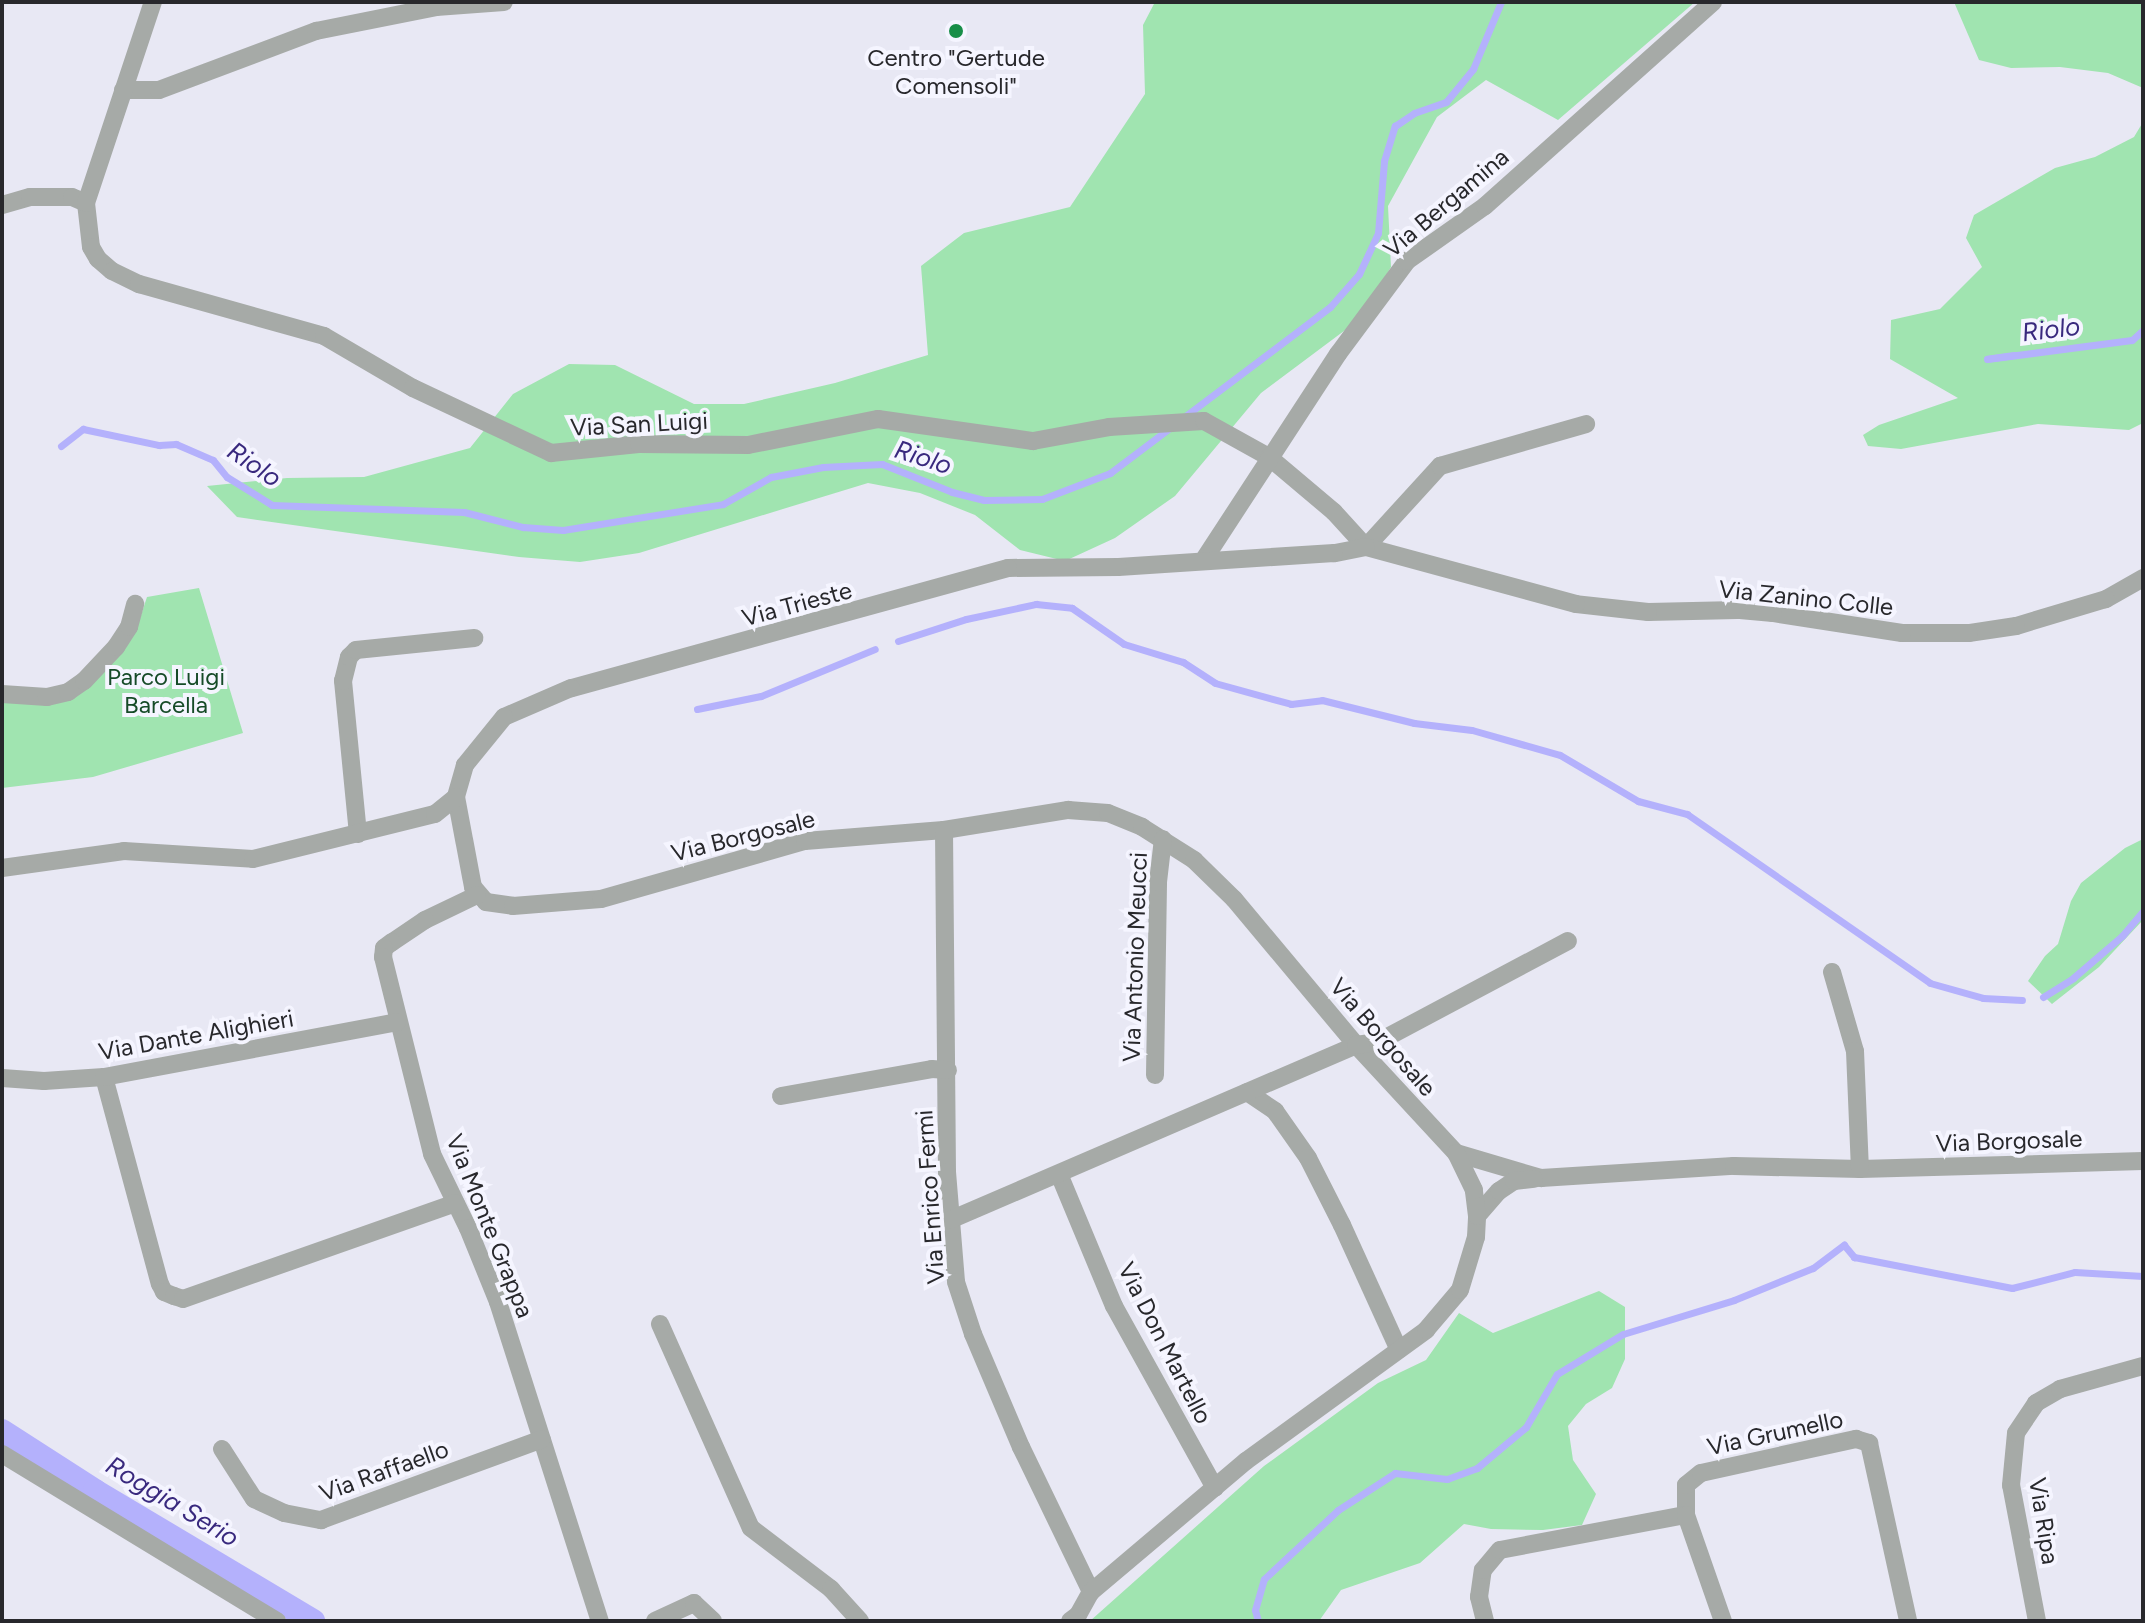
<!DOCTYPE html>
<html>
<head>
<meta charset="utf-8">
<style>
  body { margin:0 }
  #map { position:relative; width:2145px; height:1623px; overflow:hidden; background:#e8e8f4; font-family:Figtree,sans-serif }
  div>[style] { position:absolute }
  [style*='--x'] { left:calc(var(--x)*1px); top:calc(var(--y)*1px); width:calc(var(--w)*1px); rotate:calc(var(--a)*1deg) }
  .green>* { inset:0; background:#a0e4b0 }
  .stream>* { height:7px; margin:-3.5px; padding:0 3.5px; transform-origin:3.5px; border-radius:3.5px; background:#b4b1fc }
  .canal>* { height:24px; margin:-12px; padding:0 12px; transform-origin:12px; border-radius:12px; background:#b4b1fc }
  .street>* { height:18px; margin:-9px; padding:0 9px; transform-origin:9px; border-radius:9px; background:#a6aaa7 }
  .dots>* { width:22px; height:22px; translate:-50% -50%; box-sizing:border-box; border:4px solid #f5f5ff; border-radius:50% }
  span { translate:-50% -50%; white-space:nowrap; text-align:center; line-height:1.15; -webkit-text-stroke:8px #f5f5ff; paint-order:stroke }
  .poi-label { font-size:24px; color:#28282c }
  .street-label { font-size:24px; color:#28282c }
  .park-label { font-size:24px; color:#164b28 }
  .water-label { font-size:26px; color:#39297e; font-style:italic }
  .frame { position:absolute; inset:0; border:4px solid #28282c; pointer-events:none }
</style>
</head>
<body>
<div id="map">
  <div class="green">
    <i style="clip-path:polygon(1155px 2px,1695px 2px,1558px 120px,1486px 80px,1437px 117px,1388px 206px,1391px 267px,1360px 319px,1261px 393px,1175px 496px,1115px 538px,1065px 561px,1020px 550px,975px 515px,920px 493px,868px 483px,639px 553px,580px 562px,519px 557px,237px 517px,207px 486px,287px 478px,364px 477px,470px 448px,513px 394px,569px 364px,615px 365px,694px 404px,744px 404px,835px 383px,928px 355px,921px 266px,964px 233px,1070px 207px,1145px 94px,1143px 25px)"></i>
    <i style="clip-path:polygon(1954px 2px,2143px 2px,2143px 88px,2108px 73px,2060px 67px,2011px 68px,1979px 60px)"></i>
    <i style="clip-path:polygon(2143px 122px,2143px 423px,2129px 430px,2038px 424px,1901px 449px,1868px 446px,1863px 435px,1879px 425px,1958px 398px,1890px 359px,1891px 320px,1940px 309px,1982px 267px,1966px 238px,1974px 215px,2055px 168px,2095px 157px,2134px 137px)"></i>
    <i style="clip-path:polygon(199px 588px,243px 733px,93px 777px,2px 788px,2px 700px,64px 700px,140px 618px,147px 597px)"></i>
    <i style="clip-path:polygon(2143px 839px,2143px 920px,2099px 967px,2052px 1004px,2028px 981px,2045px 956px,2058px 944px,2071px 901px,2081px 883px,2125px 848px)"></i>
    <i style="clip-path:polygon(1599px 1291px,1625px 1307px,1625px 1359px,1612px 1388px,1586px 1404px,1568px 1426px,1573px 1460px,1596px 1494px,1582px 1525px,1543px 1530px,1491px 1529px,1464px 1524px,1420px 1563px,1341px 1590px,1319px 1621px,1090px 1621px,1264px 1466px,1378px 1383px,1426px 1360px,1459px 1313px,1493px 1333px)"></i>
  </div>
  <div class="stream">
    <i style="--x:2014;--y:355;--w:27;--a:172"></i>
    <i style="--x:1987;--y:359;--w:146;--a:-7.5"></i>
    <i style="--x:2132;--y:340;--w:15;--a:-42"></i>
    <i style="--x:1184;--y:417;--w:183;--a:-37"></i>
    <i style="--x:1330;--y:307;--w:44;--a:-48.7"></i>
    <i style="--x:1359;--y:274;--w:45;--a:-65.1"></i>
    <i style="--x:1378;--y:233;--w:72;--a:-85.2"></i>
    <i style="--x:1384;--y:161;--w:37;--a:-73"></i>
    <i style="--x:1395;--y:126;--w:23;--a:-34"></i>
    <i style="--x:1414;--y:113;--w:34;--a:-19"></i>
    <i style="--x:1446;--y:102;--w:43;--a:-50.7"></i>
    <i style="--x:1473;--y:69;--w:73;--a:-67.3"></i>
    <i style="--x:61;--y:446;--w:28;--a:-38"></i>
    <i style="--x:83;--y:429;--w:78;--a:11.9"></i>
    <i style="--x:159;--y:445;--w:17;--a:-3"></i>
    <i style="--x:176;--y:444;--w:40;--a:23.4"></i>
    <i style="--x:213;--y:460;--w:22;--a:51"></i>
    <i style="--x:227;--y:477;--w:53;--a:31.9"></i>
    <i style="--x:272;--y:505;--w:192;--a:2.1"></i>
    <i style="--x:464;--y:512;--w:61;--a:14.3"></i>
    <i style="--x:523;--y:527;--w:40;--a:4.3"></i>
    <i style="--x:563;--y:530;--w:162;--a:-9.2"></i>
    <i style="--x:723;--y:504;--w:55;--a:-29.4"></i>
    <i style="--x:771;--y:477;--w:53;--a:-10.9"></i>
    <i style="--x:823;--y:467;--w:59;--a:-2.9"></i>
    <i style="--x:882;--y:464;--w:75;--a:21.8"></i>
    <i style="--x:952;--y:492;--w:33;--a:14"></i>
    <i style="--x:984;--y:500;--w:58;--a:-1"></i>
    <i style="--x:1042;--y:499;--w:73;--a:-20.9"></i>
    <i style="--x:1110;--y:473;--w:76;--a:-37"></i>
    <i style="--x:898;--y:641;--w:71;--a:-17.9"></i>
    <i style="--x:966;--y:619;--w:72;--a:-12.1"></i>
    <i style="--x:1036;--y:604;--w:36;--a:6"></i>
    <i style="--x:1072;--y:608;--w:63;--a:34.7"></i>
    <i style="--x:1124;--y:644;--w:62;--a:17"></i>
    <i style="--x:1183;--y:662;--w:38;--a:33"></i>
    <i style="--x:1215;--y:683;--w:79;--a:15.4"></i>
    <i style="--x:1291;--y:704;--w:31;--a:-7"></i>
    <i style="--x:1322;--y:700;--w:95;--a:14"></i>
    <i style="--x:1414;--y:723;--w:58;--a:6.9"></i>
    <i style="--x:1472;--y:730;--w:91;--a:15.9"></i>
    <i style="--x:1560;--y:755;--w:91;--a:30.5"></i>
    <i style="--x:1638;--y:801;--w:51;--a:14.9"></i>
    <i style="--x:1687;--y:814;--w:296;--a:34.8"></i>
    <i style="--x:1930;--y:983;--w:55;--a:15.8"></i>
    <i style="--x:1983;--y:998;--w:39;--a:3"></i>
    <i style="--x:697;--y:709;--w:65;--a:-11.5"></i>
    <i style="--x:761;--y:696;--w:123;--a:-22.4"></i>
    <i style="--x:2043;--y:997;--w:36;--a:-32"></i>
    <i style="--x:2073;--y:978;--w:65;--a:-40.6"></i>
    <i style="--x:2122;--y:936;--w:33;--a:-50"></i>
    <i style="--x:1258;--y:1621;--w:11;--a:-105"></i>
    <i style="--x:1255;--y:1610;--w:32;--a:-74"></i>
    <i style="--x:1264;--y:1579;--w:101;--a:-43"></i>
    <i style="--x:1338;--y:1510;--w:68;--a:-33"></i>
    <i style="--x:1395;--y:1473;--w:52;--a:6.6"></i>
    <i style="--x:1447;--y:1479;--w:32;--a:-20"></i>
    <i style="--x:1477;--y:1468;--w:64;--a:-39.9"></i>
    <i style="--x:1526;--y:1427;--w:61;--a:-59.7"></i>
    <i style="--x:1557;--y:1374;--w:77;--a:-31.2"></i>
    <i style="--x:1623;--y:1334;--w:116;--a:-17"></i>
    <i style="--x:1734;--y:1300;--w:85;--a:-22.1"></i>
    <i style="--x:1813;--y:1268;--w:39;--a:-37"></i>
    <i style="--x:1844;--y:1245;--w:16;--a:50"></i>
    <i style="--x:1854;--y:1257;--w:161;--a:11.1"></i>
    <i style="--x:2012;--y:1288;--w:65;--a:-14.3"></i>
    <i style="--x:2075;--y:1272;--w:68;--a:3.4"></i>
  </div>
  <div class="canal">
    <i style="--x:2;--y:1431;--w:111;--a:32.8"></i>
    <i style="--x:95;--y:1491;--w:254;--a:30.8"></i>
  </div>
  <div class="street">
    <i style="--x:123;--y:90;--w:36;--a:0"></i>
    <i style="--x:159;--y:90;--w:168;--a:-20.6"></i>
    <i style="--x:316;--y:31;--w:122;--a:-11.3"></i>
    <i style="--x:436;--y:7;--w:68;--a:-4.2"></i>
    <i style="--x:86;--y:203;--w:44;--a:83.5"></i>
    <i style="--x:91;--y:247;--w:14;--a:60"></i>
    <i style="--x:98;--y:259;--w:18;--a:41"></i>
    <i style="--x:112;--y:271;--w:30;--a:26"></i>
    <i style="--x:139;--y:284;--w:192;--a:15.7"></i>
    <i style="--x:324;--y:336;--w:103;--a:30.3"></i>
    <i style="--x:413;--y:388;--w:153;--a:25.2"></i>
    <i style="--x:551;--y:453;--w:88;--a:-5.8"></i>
    <i style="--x:639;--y:444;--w:109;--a:0.5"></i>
    <i style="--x:748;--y:445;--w:133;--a:-11.3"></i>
    <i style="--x:878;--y:419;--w:157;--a:8.1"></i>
    <i style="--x:1033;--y:441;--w:77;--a:-10.4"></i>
    <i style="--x:1109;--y:427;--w:95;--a:-3.6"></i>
    <i style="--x:1204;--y:421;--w:74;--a:29"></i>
    <i style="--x:1269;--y:457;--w:85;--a:40.2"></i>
    <i style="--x:1334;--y:512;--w:47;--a:47.6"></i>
    <i style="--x:2;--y:205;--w:29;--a:-16"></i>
    <i style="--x:30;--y:197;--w:42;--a:0"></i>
    <i style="--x:72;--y:197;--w:15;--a:23"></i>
    <i style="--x:86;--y:203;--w:212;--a:-71.6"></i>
    <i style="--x:1366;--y:547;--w:110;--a:-47.6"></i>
    <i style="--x:1440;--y:466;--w:152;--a:-16"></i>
    <i style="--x:1203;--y:561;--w:247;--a:-56.9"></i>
    <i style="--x:1338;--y:354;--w:116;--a:-53.4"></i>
    <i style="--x:1407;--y:261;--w:95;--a:-35.2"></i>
    <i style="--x:1485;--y:206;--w:306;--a:-41.8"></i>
    <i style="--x:2143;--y:578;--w:43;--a:150.4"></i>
    <i style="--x:2106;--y:599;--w:94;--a:163.3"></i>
    <i style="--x:2016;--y:626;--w:48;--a:171.5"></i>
    <i style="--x:1969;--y:633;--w:67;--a:180"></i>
    <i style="--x:1902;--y:633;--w:131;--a:-171.2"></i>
    <i style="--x:1773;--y:613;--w:36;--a:-175"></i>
    <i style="--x:1737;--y:610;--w:89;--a:178.7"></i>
    <i style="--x:1648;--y:612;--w:72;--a:-173.7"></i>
    <i style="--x:1576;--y:604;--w:218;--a:-164.8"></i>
    <i style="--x:1366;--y:547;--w:33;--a:169"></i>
    <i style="--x:1334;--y:553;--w:216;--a:176.3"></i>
    <i style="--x:1118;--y:567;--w:110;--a:179.5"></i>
    <i style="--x:1008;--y:568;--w:453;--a:164.6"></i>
    <i style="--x:571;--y:688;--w:73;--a:156.6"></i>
    <i style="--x:504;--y:717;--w:62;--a:129.1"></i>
    <i style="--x:465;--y:765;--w:33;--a:106"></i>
    <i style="--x:456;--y:797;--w:92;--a:79.3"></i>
    <i style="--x:473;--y:887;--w:20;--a:49"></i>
    <i style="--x:486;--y:902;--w:27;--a:8"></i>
    <i style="--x:513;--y:906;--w:88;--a:-4.5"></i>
    <i style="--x:601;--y:899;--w:212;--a:-15.9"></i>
    <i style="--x:805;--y:841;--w:139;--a:-4.5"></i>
    <i style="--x:944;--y:830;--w:126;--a:-9.2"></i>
    <i style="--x:1068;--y:810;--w:40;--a:4.3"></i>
    <i style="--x:1108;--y:813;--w:37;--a:22"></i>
    <i style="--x:1142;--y:827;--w:62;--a:32.4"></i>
    <i style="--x:1194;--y:860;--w:56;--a:44.3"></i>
    <i style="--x:1234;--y:899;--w:190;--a:50.1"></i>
    <i style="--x:1356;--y:1045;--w:147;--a:47.2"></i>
    <i style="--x:1456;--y:1153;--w:89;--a:16.4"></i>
    <i style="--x:1541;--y:1178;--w:193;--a:-3.6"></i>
    <i style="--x:1734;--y:1166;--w:126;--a:1.4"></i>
    <i style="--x:1860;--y:1169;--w:283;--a:-1.6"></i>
    <i style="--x:2;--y:694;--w:45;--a:3.8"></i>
    <i style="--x:47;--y:697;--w:22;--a:-13"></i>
    <i style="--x:68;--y:692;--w:19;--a:-35"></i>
    <i style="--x:84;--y:681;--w:47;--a:-46.7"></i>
    <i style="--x:116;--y:647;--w:24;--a:-57"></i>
    <i style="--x:129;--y:627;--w:24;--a:-75"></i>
    <i style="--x:944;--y:830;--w:342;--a:89.5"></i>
    <i style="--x:947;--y:1172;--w:110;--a:85.3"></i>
    <i style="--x:956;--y:1282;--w:55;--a:71.9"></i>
    <i style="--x:973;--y:1334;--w:123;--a:67"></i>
    <i style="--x:1021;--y:1447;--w:161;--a:64.2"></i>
    <i style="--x:358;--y:834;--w:154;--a:-95.6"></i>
    <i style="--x:343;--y:681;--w:25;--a:-76"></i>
    <i style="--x:349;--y:657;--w:10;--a:-45"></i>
    <i style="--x:356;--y:650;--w:119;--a:-5.8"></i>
    <i style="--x:2;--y:868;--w:123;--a:-7.9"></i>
    <i style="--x:124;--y:851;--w:129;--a:3.5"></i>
    <i style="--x:253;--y:859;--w:187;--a:-13.9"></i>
    <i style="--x:435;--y:814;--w:27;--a:-39"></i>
    <i style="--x:477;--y:895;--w:58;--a:154.3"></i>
    <i style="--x:425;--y:920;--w:40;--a:146"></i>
    <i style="--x:392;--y:942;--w:10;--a:143"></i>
    <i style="--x:384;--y:948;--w:9;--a:96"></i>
    <i style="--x:383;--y:957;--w:203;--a:76"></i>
    <i style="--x:432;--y:1154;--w:82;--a:64.1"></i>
    <i style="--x:468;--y:1228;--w:80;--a:67.9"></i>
    <i style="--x:498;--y:1302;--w:335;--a:72.3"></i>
    <i style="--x:1832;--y:972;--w:82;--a:73.8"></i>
    <i style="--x:1855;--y:1051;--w:118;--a:87.6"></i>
    <i style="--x:1155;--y:1075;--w:193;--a:-89.1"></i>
    <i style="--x:1158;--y:882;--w:43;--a:-83.4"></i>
    <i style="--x:104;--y:1077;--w:214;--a:74.9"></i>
    <i style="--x:160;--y:1284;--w:9;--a:63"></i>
    <i style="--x:164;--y:1292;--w:11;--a:22"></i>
    <i style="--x:174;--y:1296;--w:9;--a:18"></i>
    <i style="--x:183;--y:1299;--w:289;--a:-19.4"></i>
    <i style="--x:2;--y:1078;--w:42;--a:4.1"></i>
    <i style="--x:44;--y:1081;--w:60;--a:-3.8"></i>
    <i style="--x:104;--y:1077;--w:298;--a:-10.6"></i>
    <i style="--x:1247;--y:1092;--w:34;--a:34"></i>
    <i style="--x:1275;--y:1111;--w:57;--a:54.9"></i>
    <i style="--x:1308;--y:1158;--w:75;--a:63.1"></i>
    <i style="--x:1342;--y:1225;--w:137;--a:65.5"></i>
    <i style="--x:781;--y:1096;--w:153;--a:-10.1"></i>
    <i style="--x:932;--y:1069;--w:16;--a:4"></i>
    <i style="--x:1059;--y:1174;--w:143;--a:67.4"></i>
    <i style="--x:1114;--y:1306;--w:208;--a:61"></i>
    <i style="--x:1477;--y:1216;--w:33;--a:-49"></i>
    <i style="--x:1499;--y:1191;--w:18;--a:-34"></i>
    <i style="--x:1514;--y:1181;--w:20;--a:-6"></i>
    <i style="--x:950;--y:1220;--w:442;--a:-23.3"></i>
    <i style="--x:1356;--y:1045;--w:22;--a:-8"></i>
    <i style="--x:1378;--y:1042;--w:215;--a:-28"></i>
    <i style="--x:660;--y:1324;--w:223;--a:66"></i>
    <i style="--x:751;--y:1528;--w:101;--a:37.3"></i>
    <i style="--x:831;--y:1589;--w:43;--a:47.8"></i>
    <i style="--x:222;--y:1449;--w:59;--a:57.4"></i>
    <i style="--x:254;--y:1499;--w:33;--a:25"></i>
    <i style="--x:284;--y:1513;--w:38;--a:11"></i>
    <i style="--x:321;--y:1520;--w:235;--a:-20.1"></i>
    <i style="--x:2;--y:1454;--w:322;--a:31.3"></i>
    <i style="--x:1686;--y:1515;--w:30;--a:-90"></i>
    <i style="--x:1686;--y:1485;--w:19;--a:-39"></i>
    <i style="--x:1701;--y:1473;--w:159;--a:-12.4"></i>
    <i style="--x:1856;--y:1439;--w:14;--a:17"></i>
    <i style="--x:1869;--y:1443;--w:182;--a:77.6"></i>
    <i style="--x:655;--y:1621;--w:43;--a:-24.8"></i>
    <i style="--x:694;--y:1603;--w:26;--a:43"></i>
    <i style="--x:1070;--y:1621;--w:10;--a:-37"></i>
    <i style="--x:1078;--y:1615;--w:26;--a:-61"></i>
    <i style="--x:1091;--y:1592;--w:203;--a:-40.2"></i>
    <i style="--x:1246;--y:1461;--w:223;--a:-36"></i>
    <i style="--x:1426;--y:1330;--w:52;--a:-49.6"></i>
    <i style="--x:1460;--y:1290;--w:55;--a:-73.2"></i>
    <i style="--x:1476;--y:1237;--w:21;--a:-87"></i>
    <i style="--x:1477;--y:1216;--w:26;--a:-97"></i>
    <i style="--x:1474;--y:1190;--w:41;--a:-115.9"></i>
    <i style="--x:1485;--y:1621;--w:25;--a:-104"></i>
    <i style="--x:1479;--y:1597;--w:27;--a:-82"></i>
    <i style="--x:1483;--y:1570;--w:26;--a:-50"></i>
    <i style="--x:1500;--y:1550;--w:189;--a:-10.7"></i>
    <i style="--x:1686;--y:1515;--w:112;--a:70.8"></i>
    <i style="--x:2037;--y:1621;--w:138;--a:-100.8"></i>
    <i style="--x:2011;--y:1485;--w:52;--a:-84.5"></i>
    <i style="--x:2016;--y:1433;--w:36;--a:-56"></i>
    <i style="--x:2036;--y:1403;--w:28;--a:-30"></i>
    <i style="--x:2060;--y:1389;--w:86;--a:-15.5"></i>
  </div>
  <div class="dots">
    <i style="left:956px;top:31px;background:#188e48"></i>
  </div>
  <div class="poi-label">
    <span style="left:956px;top:72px">Centro "Gertude<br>Comensoli"</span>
  </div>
  <div class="street-label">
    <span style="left:1446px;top:203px;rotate:-40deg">Via Bergamina</span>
    <span style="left:639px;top:424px;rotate:-3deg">Via San Luigi</span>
    <span style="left:1806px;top:598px;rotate:6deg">Via Zanino Colle</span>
    <span style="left:797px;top:604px;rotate:-15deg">Via Trieste</span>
    <span style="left:743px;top:836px;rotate:-14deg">Via Borgosale</span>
    <span style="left:1135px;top:957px;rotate:-88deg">Via Antonio Meucci</span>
    <span style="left:196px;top:1035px;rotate:-10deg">Via Dante Alighieri</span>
    <span style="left:1383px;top:1037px;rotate:49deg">Via Borgosale</span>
    <span style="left:2009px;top:1141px;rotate:-2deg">Via Borgosale</span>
    <span style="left:930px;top:1197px;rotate:-94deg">Via Enrico Fermi</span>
    <span style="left:490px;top:1226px;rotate:68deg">Via Monte Grappa</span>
    <span style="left:1165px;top:1343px;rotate:63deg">Via Don Martello</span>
    <span style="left:1775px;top:1433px;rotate:-12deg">Via Grumello</span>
    <span style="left:384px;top:1471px;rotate:-20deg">Via Raffaello</span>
    <span style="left:2044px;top:1521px;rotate:81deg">Via Ripa</span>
  </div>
  <div class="park-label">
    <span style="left:166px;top:691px">Parco Luigi<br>Barcella</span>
  </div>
  <div class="water-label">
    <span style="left:2051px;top:330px;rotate:-7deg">Riolo</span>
    <span style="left:923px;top:458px;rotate:18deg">Riolo</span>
    <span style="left:254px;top:465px;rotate:34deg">Riolo</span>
    <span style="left:172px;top:1502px;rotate:31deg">Roggia Serio</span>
  </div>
  <div class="frame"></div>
</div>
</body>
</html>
